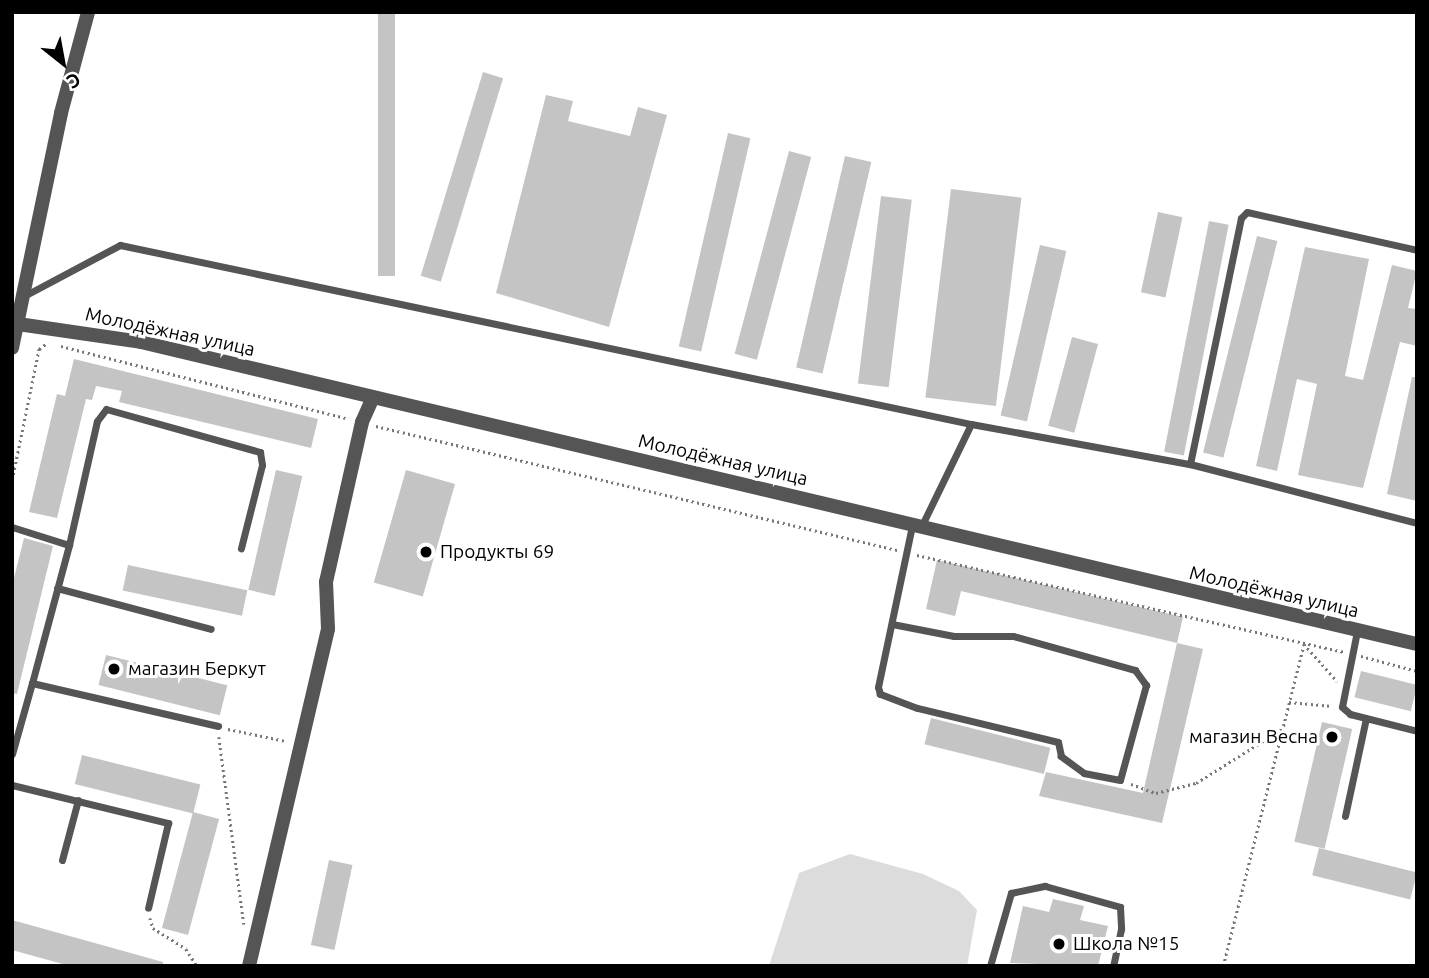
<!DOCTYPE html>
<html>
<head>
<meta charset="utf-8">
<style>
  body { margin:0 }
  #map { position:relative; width:1429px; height:978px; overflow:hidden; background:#fff; font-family:Ubuntu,sans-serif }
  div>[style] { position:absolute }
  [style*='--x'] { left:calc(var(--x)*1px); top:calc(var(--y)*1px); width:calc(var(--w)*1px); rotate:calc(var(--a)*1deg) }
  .green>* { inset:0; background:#dcdcdc }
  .building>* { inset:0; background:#c4c4c4; transform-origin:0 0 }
  .path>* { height:2.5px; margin-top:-1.25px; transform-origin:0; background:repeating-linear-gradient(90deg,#777 0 2px,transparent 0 5.5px) }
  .service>* { height:7px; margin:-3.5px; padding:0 3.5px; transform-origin:3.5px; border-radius:3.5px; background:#555 }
  .minor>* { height:14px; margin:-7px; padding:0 7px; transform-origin:7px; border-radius:7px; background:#555 }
  .dots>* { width:19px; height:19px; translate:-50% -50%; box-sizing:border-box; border:4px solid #fff; border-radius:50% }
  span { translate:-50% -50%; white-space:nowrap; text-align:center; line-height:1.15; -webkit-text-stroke:6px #fff; paint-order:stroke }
  .street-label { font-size:19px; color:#000 }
  .poi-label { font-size:19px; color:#000 }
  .left { translate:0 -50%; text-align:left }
  .right { translate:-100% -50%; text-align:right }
  .frame { position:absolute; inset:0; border:14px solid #000; pointer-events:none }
  .north { position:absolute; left:28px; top:28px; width:70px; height:70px; -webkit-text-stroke:5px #fff; paint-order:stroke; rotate:149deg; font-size:19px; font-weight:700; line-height:28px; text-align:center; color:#000 }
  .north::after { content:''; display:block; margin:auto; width:24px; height:32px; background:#000; clip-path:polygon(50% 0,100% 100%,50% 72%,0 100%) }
</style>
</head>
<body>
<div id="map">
  <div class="green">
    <i style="clip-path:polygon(850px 854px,923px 874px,959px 891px,977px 910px,967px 966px,769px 966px,799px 873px)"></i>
  </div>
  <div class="building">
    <i style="left:378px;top:12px;width:17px;height:264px"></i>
    <i style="left:483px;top:72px;width:21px;height:213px;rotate:17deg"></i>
    <i style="clip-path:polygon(546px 95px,573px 101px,568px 121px,630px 136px,638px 107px,667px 115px,609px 327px,496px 293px)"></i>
    <i style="left:728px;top:133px;width:23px;height:219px;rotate:13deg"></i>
    <i style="left:789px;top:151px;width:23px;height:210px;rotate:15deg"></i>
    <i style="left:845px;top:156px;width:27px;height:217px;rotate:13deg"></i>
    <i style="left:951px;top:189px;width:71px;height:210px;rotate:7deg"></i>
    <i style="left:881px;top:196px;width:31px;height:189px;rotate:7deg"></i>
    <i style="left:1158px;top:212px;width:25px;height:82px;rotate:12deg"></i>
    <i style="left:1209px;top:221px;width:20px;height:235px;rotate:11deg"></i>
    <i style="left:1257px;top:236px;width:21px;height:223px;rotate:14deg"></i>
    <i style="left:1040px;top:245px;width:27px;height:175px;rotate:13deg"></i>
    <i style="clip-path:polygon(1305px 247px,1369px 259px,1345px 376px,1363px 380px,1392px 265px,1417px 271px,1408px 308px,1417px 309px,1417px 346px,1400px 342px,1363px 488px,1298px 475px,1317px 384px,1297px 379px,1277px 471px,1256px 466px)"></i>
    <i style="left:1072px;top:337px;width:27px;height:92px;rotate:15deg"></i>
    <i style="clip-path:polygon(74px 359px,318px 419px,311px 448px,119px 402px,122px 391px,96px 386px,92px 400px,86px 399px,57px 518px,29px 512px,57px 394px,65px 396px)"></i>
    <i style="clip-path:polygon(1412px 377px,1417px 377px,1417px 501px,1387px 494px)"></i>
    <i style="left:276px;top:470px;width:27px;height:123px;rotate:13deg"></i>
    <i style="left:406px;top:470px;width:51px;height:117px;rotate:16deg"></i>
    <i style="clip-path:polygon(24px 538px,53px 546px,17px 694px,12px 693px,12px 586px)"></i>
    <i style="clip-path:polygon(937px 560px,1183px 617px,1177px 643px,961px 591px,955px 616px,926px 609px)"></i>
    <i style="left:128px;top:565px;width:122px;height:26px;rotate:12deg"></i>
    <i style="clip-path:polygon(1177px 643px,1203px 649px,1162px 823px,1039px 796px,1046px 772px,1143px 793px)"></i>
    <i style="left:106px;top:655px;width:125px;height:31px;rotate:14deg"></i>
    <i style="left:1361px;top:671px;width:58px;height:27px;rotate:14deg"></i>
    <i style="left:931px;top:718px;width:123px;height:27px;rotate:14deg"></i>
    <i style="left:1322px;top:722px;width:31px;height:123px;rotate:13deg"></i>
    <i style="left:82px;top:755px;width:122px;height:30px;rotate:14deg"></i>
    <i style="left:193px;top:812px;width:27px;height:120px;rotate:15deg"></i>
    <i style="left:1319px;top:848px;width:101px;height:28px;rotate:14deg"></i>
    <i style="left:329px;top:860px;width:24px;height:87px;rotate:12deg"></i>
    <i style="clip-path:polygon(1053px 899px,1084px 906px,1080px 920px,1108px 926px,1098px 966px,1010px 963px,1023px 906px,1049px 912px)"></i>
    <i style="clip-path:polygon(12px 920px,163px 962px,163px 966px,70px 966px,12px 950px)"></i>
  </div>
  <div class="path">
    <i style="--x:61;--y:346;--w:297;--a:14.2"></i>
    <i style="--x:376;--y:426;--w:536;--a:13.39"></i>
    <i style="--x:12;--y:480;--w:134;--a:-78.4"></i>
    <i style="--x:39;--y:349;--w:10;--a:-37"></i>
    <i style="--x:917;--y:555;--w:438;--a:12.8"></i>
    <i style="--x:1361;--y:656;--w:58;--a:15"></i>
    <i style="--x:1289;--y:702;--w:43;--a:5.3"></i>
    <i style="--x:228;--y:729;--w:59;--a:11.7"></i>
    <i style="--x:219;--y:737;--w:189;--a:82.4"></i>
    <i style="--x:1131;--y:784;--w:27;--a:20"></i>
    <i style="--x:1156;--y:793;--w:41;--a:-14"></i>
    <i style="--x:1196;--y:783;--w:104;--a:-32"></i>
    <i style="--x:150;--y:918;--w:10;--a:73"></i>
    <i style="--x:153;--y:928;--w:39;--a:32"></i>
    <i style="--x:186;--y:949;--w:20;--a:57"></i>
    <i style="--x:1223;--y:966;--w:332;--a:-75.9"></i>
    <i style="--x:1304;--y:644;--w:50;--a:48.3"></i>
  </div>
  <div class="service">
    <i style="--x:24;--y:296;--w:109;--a:-28"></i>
    <i style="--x:120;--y:245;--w:870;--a:11.88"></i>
    <i style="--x:971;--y:424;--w:223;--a:10.4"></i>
    <i style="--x:1190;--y:464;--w:235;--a:14.6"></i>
    <i style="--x:1190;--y:464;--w:251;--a:-78.3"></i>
    <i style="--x:1241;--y:218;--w:8;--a:-45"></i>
    <i style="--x:1247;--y:212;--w:174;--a:12.6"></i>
    <i style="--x:12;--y:527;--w:60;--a:17.5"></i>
    <i style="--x:69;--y:545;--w:143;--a:105"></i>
    <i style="--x:32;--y:683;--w:191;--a:13"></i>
    <i style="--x:921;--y:527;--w:114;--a:-64.1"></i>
    <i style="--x:69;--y:545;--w:127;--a:-77.3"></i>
    <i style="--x:97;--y:421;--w:15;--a:-53"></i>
    <i style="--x:106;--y:409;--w:160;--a:15.6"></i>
    <i style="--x:260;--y:452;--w:13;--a:81"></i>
    <i style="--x:262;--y:465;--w:86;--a:104.2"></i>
    <i style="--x:57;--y:588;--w:159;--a:14.9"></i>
    <i style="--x:892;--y:624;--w:63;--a:11"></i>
    <i style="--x:954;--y:636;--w:59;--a:0"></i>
    <i style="--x:1013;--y:636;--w:127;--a:15.6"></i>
    <i style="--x:1135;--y:670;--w:19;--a:54"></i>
    <i style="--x:1146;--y:685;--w:98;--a:105.3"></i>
    <i style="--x:1120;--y:780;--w:37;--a:-169"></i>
    <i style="--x:1084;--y:773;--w:29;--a:-144"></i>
    <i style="--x:1061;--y:756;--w:14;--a:-102"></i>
    <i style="--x:1058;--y:742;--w:145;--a:-166.4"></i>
    <i style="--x:917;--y:708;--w:40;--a:-159"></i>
    <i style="--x:880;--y:694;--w:7;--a:-106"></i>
    <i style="--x:878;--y:687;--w:166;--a:-78.1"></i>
    <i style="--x:1357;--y:631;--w:77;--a:101.2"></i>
    <i style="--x:1342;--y:707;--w:11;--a:41"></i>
    <i style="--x:1350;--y:714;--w:69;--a:14.2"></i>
    <i style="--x:12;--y:754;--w:74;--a:-74.3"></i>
    <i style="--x:12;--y:785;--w:161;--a:13.7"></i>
    <i style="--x:168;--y:823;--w:87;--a:103.2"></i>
    <i style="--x:1345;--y:816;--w:100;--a:-77.9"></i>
    <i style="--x:62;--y:860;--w:62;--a:-75.1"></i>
    <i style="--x:990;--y:966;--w:76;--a:-74"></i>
    <i style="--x:1011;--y:893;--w:35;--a:-12"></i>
    <i style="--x:1045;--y:886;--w:78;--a:15.6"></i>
    <i style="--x:1120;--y:907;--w:22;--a:87"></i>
    <i style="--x:1121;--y:929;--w:38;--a:102"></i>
  </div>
  <div class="minor">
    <i style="--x:18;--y:324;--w:124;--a:8.3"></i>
    <i style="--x:141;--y:342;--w:1311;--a:13.32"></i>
    <i style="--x:12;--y:348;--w:240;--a:-78.2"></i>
    <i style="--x:61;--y:113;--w:105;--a:-75"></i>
    <i style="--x:249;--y:966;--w:346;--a:-76.8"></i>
    <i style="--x:328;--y:629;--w:47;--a:-92.4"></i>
    <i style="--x:326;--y:582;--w:164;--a:-77.3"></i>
    <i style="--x:362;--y:422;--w:27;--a:-66"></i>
  </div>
  <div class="dots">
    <i style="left:426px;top:552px;background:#000"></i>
    <i style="left:114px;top:669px;background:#000"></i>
    <i style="left:1332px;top:737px;background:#000"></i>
    <i style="left:1059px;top:944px;background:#000"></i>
  </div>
  <div class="street-label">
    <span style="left:170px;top:332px;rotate:12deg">Молодёжная улица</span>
    <span style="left:723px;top:460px;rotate:13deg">Молодёжная улица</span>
    <span style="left:1274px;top:592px;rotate:13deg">Молодёжная улица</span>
  </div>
  <div class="poi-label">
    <span class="left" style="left:440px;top:552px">Продукты 69</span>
    <span class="left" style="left:128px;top:669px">магазин Беркут</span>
    <span class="right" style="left:1318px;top:737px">магазин Весна</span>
    <span class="left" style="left:1073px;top:944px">Школа №15</span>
  </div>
  <div class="frame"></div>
  <div class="north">С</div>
</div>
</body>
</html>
